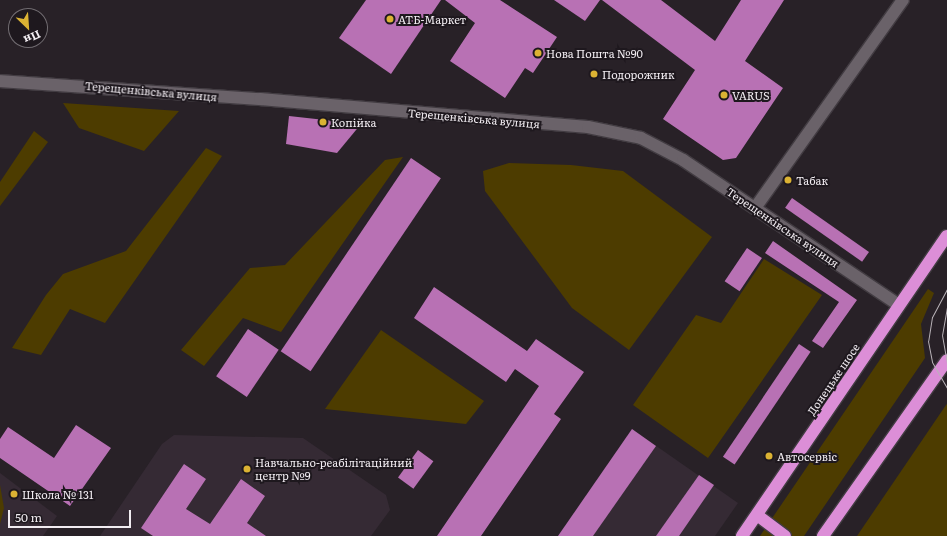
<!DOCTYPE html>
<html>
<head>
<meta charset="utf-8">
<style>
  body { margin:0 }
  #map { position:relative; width:947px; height:536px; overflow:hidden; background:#282127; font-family:Literata,serif }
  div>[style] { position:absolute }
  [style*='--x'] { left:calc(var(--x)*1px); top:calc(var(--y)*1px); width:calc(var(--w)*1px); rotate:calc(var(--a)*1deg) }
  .built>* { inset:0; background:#352a34 }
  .green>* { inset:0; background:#4d3c00 }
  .building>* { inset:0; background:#b871b4; transform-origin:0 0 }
  .roads { filter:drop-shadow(1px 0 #423c42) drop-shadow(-1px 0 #423c42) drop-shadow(0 1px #423c42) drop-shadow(0 -1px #423c42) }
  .minor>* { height:12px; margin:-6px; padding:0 6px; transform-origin:6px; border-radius:6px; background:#6a6269 }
  .highway>* { height:12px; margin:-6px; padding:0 6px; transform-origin:6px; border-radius:6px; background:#dc8ed7 }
  .tram>* { height:1px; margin:-0.5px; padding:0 0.5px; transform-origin:0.5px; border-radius:0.5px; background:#bab4b9 }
  .dots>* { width:11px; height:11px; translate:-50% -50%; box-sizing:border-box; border:2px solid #1e181e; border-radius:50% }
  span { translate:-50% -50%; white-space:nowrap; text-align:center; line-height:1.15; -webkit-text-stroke:4px #1e181e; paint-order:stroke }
  .poi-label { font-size:11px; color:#f1ecf1 }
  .left { translate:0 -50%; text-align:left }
  .street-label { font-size:11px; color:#f1ecf1 }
  .north { position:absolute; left:8px; top:8px; width:40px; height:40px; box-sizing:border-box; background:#1e181e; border:1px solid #726d72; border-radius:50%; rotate:155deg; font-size:11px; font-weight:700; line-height:16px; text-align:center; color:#f1ecf1 }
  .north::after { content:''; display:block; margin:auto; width:14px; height:18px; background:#dbb233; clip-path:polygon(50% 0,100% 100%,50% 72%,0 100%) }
  .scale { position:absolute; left:8px; top:510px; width:123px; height:18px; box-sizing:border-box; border:2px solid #f1ecf1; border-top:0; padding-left:5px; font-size:12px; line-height:14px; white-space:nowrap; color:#f1ecf1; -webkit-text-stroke:3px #1e181e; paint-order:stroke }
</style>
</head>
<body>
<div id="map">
  <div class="built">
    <i style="clip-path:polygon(632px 429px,738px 503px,715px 536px,558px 536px)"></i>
    <i style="clip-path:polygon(174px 435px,303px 438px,386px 495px,390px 510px,371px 536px,100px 536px,162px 444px)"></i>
    <i style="clip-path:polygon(0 473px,57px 516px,43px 536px,0 536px)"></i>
  </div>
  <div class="green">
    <i style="clip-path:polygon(63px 103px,179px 111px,144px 151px,79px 128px)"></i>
    <i style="clip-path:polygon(34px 131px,48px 142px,0 206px,0 182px)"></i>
    <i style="clip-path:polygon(206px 148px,222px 156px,105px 323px,70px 309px,41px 355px,12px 348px,46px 295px,63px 274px,126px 251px)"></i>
    <i style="clip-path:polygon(403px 157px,281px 332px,243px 318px,204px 366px,181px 350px,250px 268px,285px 265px,385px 160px)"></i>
    <i style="clip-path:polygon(509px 163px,571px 165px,623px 171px,712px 237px,629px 350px,572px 308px,485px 191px,483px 171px)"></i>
    <i style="clip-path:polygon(764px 259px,822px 295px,708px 458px,633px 405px,696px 315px,721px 323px)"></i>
    <i style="clip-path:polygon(928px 289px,934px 293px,921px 324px,925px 358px,804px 536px,760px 536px)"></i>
    <i style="clip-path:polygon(381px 330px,484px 401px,466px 424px,325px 409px)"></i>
    <i style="clip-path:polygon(947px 404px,947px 536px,857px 536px,946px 405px)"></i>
    <i style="clip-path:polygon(0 485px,4px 508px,0 524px)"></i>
  </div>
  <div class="building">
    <i style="clip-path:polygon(366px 0,441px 0,391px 74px,339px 38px)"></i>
    <i style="clip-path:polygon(445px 0,500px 0,557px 37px,533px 73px,525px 68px,505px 98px,450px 61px,475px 23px)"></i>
    <i style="clip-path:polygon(554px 0,600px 0,585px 21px)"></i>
    <i style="clip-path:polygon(602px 0,661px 0,715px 41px,741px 0,784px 0,745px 61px,783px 88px,736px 158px,723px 160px,663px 119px,695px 70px)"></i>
    <i style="clip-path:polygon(289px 116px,361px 124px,337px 153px,286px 144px)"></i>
    <i style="left:411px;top:158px;width:36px;height:233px;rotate:34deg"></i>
    <i style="left:792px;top:198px;width:94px;height:12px;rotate:35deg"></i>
    <i style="clip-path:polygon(773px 241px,857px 300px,823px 348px,812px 341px,839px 302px,765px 253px)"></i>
    <i style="left:747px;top:248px;width:18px;height:40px;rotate:34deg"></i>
    <i style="clip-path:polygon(434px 287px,527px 351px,536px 339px,584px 372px,554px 414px,561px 419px,481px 536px,437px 536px,539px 386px,515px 369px,506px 382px,414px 318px)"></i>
    <i style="left:248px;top:329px;width:37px;height:57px;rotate:34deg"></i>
    <i style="left:799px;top:344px;width:14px;height:136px;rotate:34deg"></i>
    <i style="clip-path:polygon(76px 425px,111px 448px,70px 506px,0 458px,0 439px,8px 427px,54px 458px)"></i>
    <i style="clip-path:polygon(632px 429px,656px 446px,593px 536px,558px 536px)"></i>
    <i style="left:418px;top:450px;width:19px;height:34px;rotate:36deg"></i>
    <i style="clip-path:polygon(184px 464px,206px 479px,186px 509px,210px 524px,241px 479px,265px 496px,247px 523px,266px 536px,153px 536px,141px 528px)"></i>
    <i style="clip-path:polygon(699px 475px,714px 485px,679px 536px,656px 536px)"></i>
  </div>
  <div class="roads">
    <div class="minor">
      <i style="--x:0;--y:81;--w:261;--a:4"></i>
      <i style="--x:260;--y:99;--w:329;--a:4.9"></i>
      <i style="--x:588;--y:127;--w:54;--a:11.7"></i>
      <i style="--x:641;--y:138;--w:47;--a:27.6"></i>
      <i style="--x:683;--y:160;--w:260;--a:33.9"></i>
      <i style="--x:755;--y:208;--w:255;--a:-54.6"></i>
    </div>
    <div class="highway">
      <i style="--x:757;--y:515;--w:35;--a:37"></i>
      <i style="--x:742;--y:536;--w:363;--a:-55.7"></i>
      <i style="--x:823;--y:536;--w:215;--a:-54.8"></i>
    </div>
  </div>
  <div class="tram">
    <i style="--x:947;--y:289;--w:32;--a:118"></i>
    <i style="--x:932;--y:317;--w:24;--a:99"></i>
    <i style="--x:928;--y:341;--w:21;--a:79"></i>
    <i style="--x:932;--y:362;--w:30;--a:60"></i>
    <i style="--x:947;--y:307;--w:28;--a:100"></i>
    <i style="--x:942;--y:335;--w:29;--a:80"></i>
  </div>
  <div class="dots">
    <i style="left:390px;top:19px;background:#dbb233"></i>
    <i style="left:538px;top:53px;background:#dbb233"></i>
    <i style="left:594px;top:74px;background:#dbb233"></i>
    <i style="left:724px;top:95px;background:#dbb233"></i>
    <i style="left:323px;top:122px;background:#dbb233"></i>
    <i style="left:788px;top:180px;background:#dbb233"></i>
    <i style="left:769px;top:456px;background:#dbb233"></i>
    <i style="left:247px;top:469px;background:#dbb233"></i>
    <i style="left:14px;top:494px;background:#dbb233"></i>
  </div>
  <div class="poi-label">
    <span class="left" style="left:398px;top:19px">АТБ-Маркет</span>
    <span class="left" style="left:546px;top:53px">Нова Пошта №90</span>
    <span class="left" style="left:602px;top:74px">Подорожник</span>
    <span class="left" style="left:732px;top:95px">VARUS</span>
    <span class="left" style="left:331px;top:122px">Копійка</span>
    <span class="left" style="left:796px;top:180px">Табак</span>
    <span class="left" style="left:777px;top:456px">Автосервіс</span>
    <span class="left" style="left:255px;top:469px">Навчально-реабілітаційний<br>центр №9</span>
    <span class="left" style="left:22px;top:494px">Школа № 131</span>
  </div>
  <div class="street-label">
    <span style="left:151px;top:91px;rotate:5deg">Терещенківська вулиця</span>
    <span style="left:474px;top:118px;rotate:5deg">Терещенківська вулиця</span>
    <span style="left:783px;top:227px;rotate:34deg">Терещенківська вулиця</span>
    <span style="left:833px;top:379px;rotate:-56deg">Донецьке шосе</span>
  </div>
  <div class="north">Пн</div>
  <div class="scale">50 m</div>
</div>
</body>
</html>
